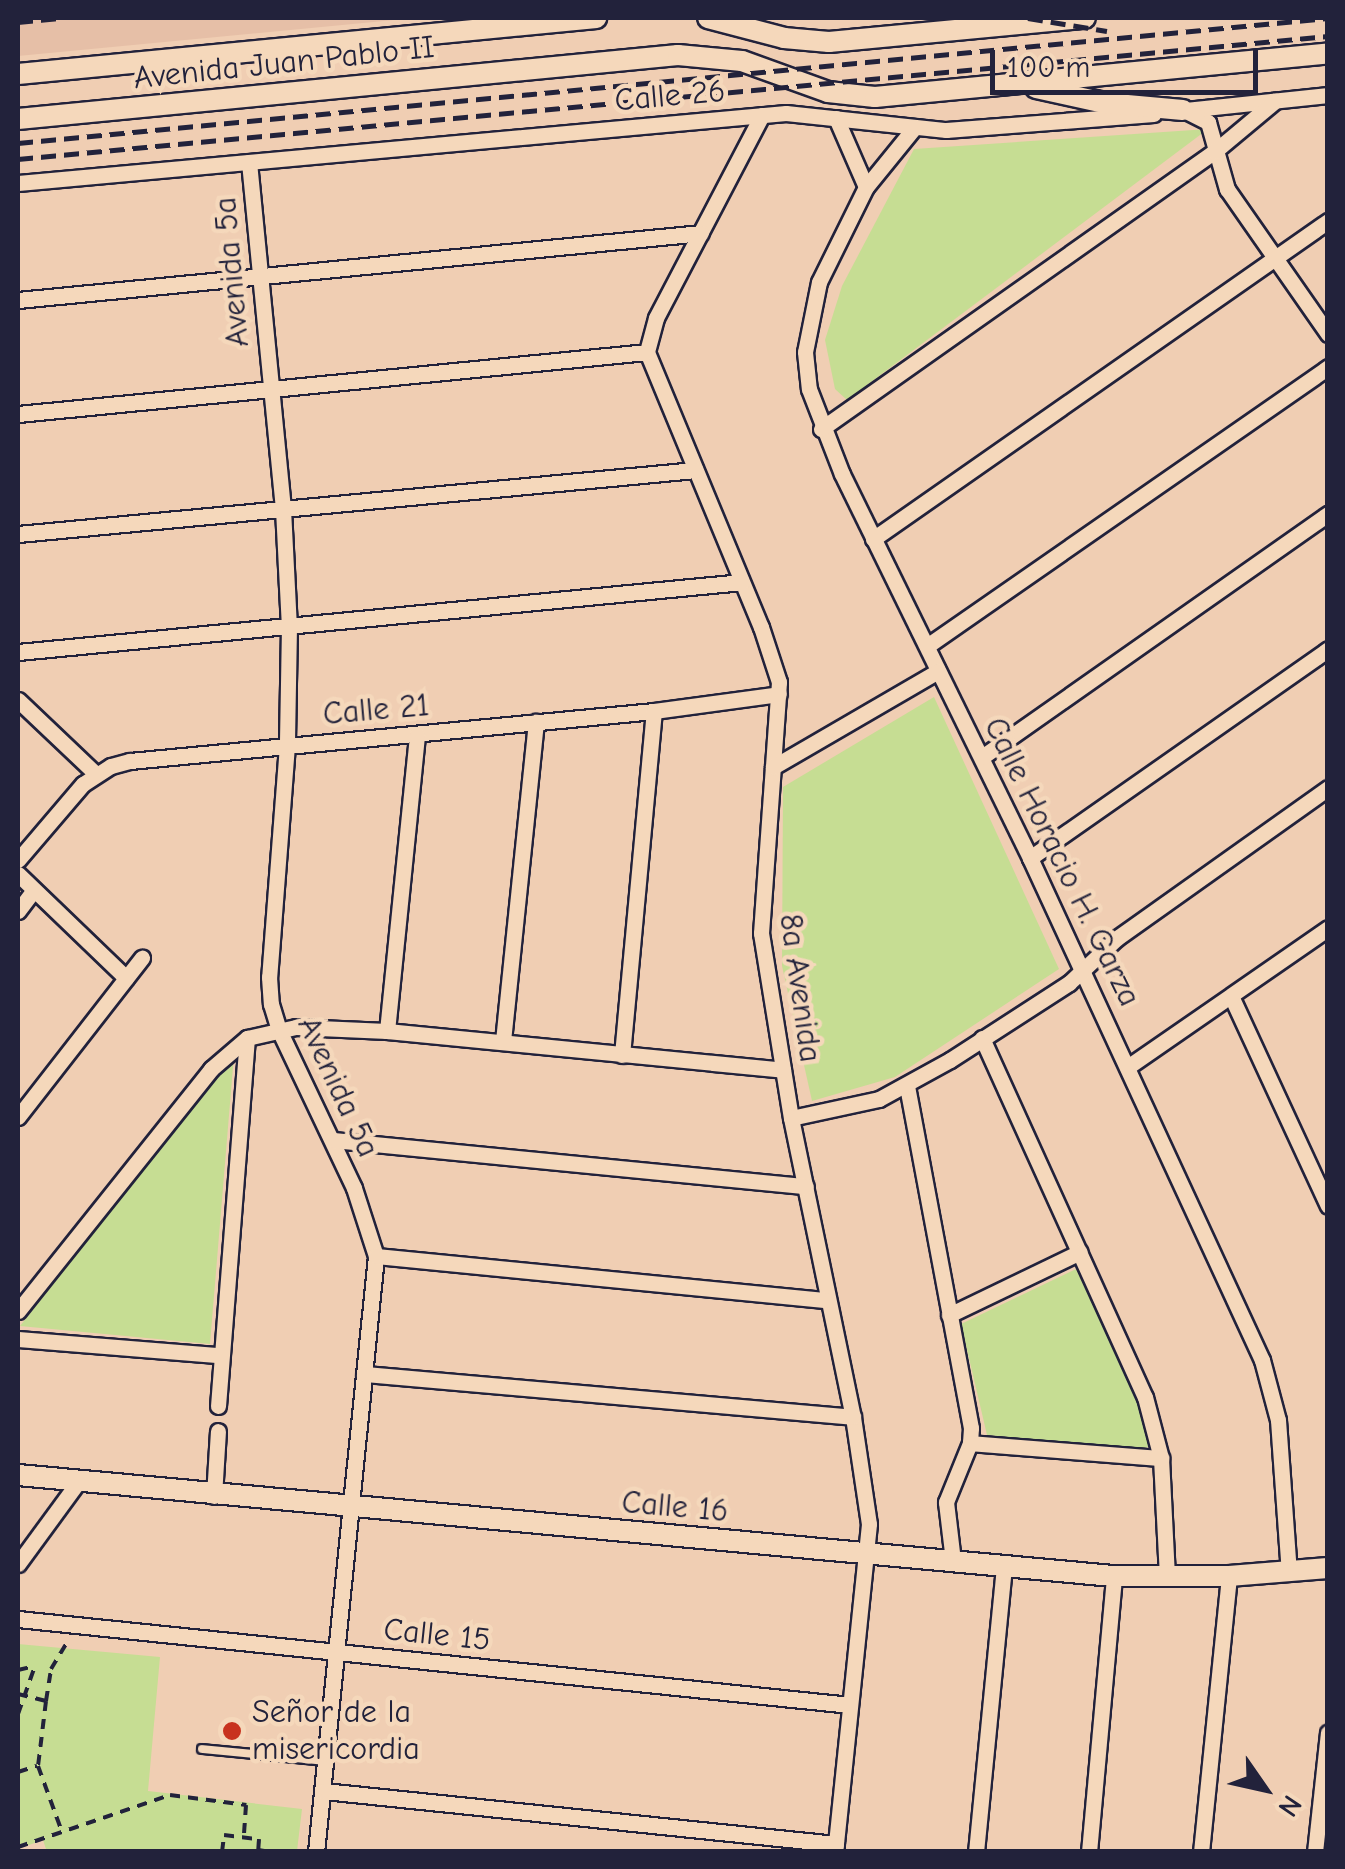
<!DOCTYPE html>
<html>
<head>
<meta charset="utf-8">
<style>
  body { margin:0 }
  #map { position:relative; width:1345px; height:1869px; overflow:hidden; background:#f0ceb3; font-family:"Comic Neue",sans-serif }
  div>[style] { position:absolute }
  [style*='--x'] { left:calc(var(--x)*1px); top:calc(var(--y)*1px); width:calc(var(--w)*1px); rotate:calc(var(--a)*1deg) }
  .built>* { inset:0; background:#e6bfa7 }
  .green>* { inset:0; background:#c6dd93 }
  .path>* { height:4px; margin-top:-2px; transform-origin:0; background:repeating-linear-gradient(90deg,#22223b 0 10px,transparent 0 18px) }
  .roads { filter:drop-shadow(2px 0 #22223b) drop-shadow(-2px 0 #22223b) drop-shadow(0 2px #22223b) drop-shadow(0 -2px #22223b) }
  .lane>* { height:8px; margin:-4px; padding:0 4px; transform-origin:4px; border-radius:4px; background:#f5d8bb }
  .street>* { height:15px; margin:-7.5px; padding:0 7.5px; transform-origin:7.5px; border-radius:7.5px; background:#f5d8bb }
  .secondary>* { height:20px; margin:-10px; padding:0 10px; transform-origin:10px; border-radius:10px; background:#f5d8bb }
  .rail>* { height:5px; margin-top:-2.5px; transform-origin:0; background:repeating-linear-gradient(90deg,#22223b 0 15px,transparent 0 23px) }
  .dots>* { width:28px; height:28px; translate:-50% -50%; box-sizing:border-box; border:5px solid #f5d8bb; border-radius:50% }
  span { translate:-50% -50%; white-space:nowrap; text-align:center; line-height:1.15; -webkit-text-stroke:9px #f5d8bb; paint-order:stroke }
  .street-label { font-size:32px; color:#22223b }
  .poi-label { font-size:32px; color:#22223b }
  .left { translate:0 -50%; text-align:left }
  .frame { position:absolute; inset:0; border:20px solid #22223b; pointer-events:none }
  .north { position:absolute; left:1215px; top:1739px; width:100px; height:100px; -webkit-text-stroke:8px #f5d8bb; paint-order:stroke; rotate:124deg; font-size:28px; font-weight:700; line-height:40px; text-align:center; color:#22223b }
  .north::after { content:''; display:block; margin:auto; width:35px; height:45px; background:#22223b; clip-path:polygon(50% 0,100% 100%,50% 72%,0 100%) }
  .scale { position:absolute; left:990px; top:50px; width:268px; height:45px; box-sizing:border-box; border:5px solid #22223b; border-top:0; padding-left:12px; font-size:30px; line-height:35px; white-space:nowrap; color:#22223b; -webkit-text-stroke:8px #f5d8bb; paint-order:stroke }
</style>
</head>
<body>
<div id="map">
  <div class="built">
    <i style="clip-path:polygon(18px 18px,415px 18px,18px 56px)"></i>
  </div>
  <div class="green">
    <i style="clip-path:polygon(1208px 129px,847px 400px,835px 389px,825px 340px,842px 286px,914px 149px)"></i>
    <i style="clip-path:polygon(934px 697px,1059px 969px,895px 1077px,812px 1101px,782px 966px,783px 787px)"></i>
    <i style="clip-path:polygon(234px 1055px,210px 1344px,20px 1326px)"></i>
    <i style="clip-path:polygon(1076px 1269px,1134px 1391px,1150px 1438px,1148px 1447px,1140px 1450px,987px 1435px,961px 1324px)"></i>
    <i style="clip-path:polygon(18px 1644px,160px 1657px,148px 1791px,302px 1809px,297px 1851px,47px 1852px,43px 1840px,18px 1849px)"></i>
  </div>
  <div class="path">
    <i style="--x:18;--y:1670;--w:17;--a:-13"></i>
    <i style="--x:18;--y:1694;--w:29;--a:14"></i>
    <i style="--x:46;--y:1701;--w:32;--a:-81"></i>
    <i style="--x:51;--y:1669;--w:33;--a:-59"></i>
    <i style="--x:46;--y:1701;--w:65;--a:97"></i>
    <i style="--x:38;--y:1766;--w:70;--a:70"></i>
    <i style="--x:18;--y:1714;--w:51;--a:-70.5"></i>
    <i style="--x:18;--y:1772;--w:20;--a:-18"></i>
    <i style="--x:18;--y:1847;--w:161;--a:-18.9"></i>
    <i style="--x:170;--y:1795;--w:77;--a:7.5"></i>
    <i style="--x:246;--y:1805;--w:32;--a:94"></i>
    <i style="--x:258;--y:1850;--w:13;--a:9"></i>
    <i style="--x:222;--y:1852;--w:17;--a:-83"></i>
    <i style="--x:224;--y:1835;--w:35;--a:7"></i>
    <i style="--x:259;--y:1839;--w:13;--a:94"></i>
  </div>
  <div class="roads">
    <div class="lane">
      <i style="--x:202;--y:1749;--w:126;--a:5.5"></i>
    </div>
    <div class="street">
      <i style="--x:1176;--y:111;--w:153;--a:-6"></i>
      <i style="--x:1186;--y:111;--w:25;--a:27"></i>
      <i style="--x:1208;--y:122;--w:70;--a:74.2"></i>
      <i style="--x:1227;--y:189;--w:177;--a:55.1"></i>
      <i style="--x:762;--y:115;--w:229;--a:117.6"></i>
      <i style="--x:656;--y:318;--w:35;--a:105"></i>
      <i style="--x:647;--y:352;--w:298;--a:67.5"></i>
      <i style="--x:761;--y:627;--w:58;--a:71.9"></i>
      <i style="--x:779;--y:682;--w:252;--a:94.1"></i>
      <i style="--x:761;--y:933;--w:187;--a:80.8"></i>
      <i style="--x:791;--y:1118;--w:305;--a:78.3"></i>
      <i style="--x:853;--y:1417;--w:108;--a:81.5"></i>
      <i style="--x:869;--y:1524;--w:330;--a:95.9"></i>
      <i style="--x:836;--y:118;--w:75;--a:66.5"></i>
      <i style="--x:914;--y:128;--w:76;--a:129.1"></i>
      <i style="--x:866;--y:187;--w:106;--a:116.3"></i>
      <i style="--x:819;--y:282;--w:71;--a:101.3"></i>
      <i style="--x:805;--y:352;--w:37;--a:84"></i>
      <i style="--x:809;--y:389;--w:91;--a:68.8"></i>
      <i style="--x:842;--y:474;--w:428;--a:63.9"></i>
      <i style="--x:1030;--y:858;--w:553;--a:65.2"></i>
      <i style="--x:1262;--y:1360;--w:62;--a:75.1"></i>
      <i style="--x:1278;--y:1420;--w:152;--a:85.9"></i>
      <i style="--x:249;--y:162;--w:349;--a:84.4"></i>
      <i style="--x:283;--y:509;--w:117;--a:87.1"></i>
      <i style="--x:289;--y:626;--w:119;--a:91"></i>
      <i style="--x:287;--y:745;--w:233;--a:94.4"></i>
      <i style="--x:269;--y:977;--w:27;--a:86"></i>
      <i style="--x:271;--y:1004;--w:27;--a:73"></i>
      <i style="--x:279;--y:1030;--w:175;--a:64.6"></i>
      <i style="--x:354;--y:1188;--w:71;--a:72.1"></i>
      <i style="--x:376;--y:1256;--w:599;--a:95.75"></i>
      <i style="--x:18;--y:183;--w:771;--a:-5.21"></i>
      <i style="--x:786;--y:113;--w:161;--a:6.1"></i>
      <i style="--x:946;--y:130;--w:208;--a:-4.4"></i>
      <i style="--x:18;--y:300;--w:686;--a:-5.6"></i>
      <i style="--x:18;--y:414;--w:632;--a:-5.63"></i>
      <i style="--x:821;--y:429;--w:481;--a:-35.2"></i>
      <i style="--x:1214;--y:152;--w:80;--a:-39.9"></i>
      <i style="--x:18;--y:534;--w:680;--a:-5.4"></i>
      <i style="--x:873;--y:539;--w:555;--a:-34.95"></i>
      <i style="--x:927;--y:646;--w:489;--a:-34.8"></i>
      <i style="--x:18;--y:652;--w:727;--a:-5.52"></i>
      <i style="--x:18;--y:700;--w:108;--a:43.5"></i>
      <i style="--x:982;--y:757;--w:423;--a:-35.1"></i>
      <i style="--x:773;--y:767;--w:191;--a:-30.2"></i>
      <i style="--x:1030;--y:858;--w:364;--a:-35"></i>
      <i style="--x:18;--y:860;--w:100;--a:-49.5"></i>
      <i style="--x:83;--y:784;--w:33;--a:-33"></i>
      <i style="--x:111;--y:766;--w:20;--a:-15"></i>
      <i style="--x:130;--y:761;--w:526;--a:-5.45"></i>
      <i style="--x:654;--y:711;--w:126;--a:-7.7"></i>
      <i style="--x:18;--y:874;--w:150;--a:43.9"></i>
      <i style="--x:18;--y:911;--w:26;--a:-53"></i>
      <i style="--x:1231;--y:996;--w:231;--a:65.2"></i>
      <i style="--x:387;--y:1031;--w:298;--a:-84.2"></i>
      <i style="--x:982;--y:1038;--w:394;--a:65.6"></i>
      <i style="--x:1145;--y:1397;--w:63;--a:75.3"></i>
      <i style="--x:1161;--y:1458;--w:119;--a:87.1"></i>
      <i style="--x:503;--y:1041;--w:321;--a:-84.1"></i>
      <i style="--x:622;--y:1055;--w:345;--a:-84.7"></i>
      <i style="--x:1129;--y:1066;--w:242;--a:-34.7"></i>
      <i style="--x:907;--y:1086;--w:348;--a:79.4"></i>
      <i style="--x:971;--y:1428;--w:15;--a:94"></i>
      <i style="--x:970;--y:1443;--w:64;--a:112.1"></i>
      <i style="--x:946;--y:1502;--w:59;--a:83.2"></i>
      <i style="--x:18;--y:1117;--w:202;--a:-52.1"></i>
      <i style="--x:791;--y:1118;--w:90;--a:-12.2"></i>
      <i style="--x:879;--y:1099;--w:81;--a:-28.8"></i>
      <i style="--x:950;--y:1060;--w:142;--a:-32.9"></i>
      <i style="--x:1069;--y:983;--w:66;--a:-43.2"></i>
      <i style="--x:1117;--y:938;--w:259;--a:-35.4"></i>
      <i style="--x:333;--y:1140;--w:475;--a:5.6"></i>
      <i style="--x:376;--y:1256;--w:453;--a:5.6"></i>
      <i style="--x:18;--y:1311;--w:310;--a:-51.4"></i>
      <i style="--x:211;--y:1069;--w:48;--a:-40.7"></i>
      <i style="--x:247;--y:1038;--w:50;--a:-12.7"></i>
      <i style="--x:296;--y:1027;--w:91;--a:2.5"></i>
      <i style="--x:387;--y:1031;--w:398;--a:5.6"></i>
      <i style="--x:949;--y:1315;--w:145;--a:-25.7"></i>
      <i style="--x:18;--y:1339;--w:202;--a:4.6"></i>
      <i style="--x:364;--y:1374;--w:491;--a:5"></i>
      <i style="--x:218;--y:1406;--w:369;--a:-85.5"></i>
      <i style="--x:970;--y:1443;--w:192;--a:4.5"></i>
      <i style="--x:214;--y:1496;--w:65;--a:-86.5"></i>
      <i style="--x:18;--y:1564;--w:102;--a:-53.8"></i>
      <i style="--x:18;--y:1619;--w:836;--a:5.9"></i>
      <i style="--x:324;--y:1791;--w:515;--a:5.91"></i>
      <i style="--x:976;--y:1852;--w:285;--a:-84.4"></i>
      <i style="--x:1089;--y:1852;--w:277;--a:-84.8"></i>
      <i style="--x:1201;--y:1852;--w:277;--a:-84.2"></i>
      <i style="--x:1315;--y:1852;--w:120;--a:-83.8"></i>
    </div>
    <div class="secondary">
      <i style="--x:708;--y:18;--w:79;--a:14.7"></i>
      <i style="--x:784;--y:38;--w:45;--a:5.1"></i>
      <i style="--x:829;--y:42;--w:257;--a:-5.4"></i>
      <i style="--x:18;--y:74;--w:581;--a:-5.53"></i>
      <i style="--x:1036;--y:88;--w:71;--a:12.3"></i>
      <i style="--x:1105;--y:103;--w:78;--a:5.1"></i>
      <i style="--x:18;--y:119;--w:663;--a:-5.54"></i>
      <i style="--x:678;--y:55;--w:64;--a:5.4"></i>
      <i style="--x:742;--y:61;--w:91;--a:19.8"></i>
      <i style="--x:828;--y:92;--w:47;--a:6.1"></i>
      <i style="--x:875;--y:97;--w:455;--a:-5.5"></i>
      <i style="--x:18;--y:1475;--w:1101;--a:5.27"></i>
      <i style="--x:1114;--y:1576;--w:115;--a:0"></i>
      <i style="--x:1229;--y:1576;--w:99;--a:-4.6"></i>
    </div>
  </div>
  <div class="rail">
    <i style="--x:1028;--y:18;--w:80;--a:9.3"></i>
    <i style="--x:18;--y:22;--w:42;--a:-5.4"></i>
    <i style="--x:18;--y:143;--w:1316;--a:-5.45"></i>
    <i style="--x:18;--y:159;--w:1316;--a:-5.36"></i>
  </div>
  <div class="dots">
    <i style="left:232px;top:1731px;background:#c8321e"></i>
  </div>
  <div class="street-label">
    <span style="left:284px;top:63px;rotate:-6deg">Avenida Juan Pablo II</span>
    <span style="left:670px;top:96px;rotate:-5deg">Calle 26</span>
    <span style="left:232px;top:272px;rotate:-95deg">Avenida 5a</span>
    <span style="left:376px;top:710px;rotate:-5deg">Calle 21</span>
    <span style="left:1062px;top:862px;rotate:64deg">Calle Horacio H. Garza</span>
    <span style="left:800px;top:988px;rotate:82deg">8a Avenida</span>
    <span style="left:338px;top:1087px;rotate:65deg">Avenida 5a</span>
    <span style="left:675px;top:1507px;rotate:5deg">Calle 16</span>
    <span style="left:437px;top:1635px;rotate:6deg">Calle 15</span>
  </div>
  <div class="poi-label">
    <span class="left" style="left:252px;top:1731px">Señor de la<br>misericordia</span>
  </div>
  <div class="frame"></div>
  <div class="north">N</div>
  <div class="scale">100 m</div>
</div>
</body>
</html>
